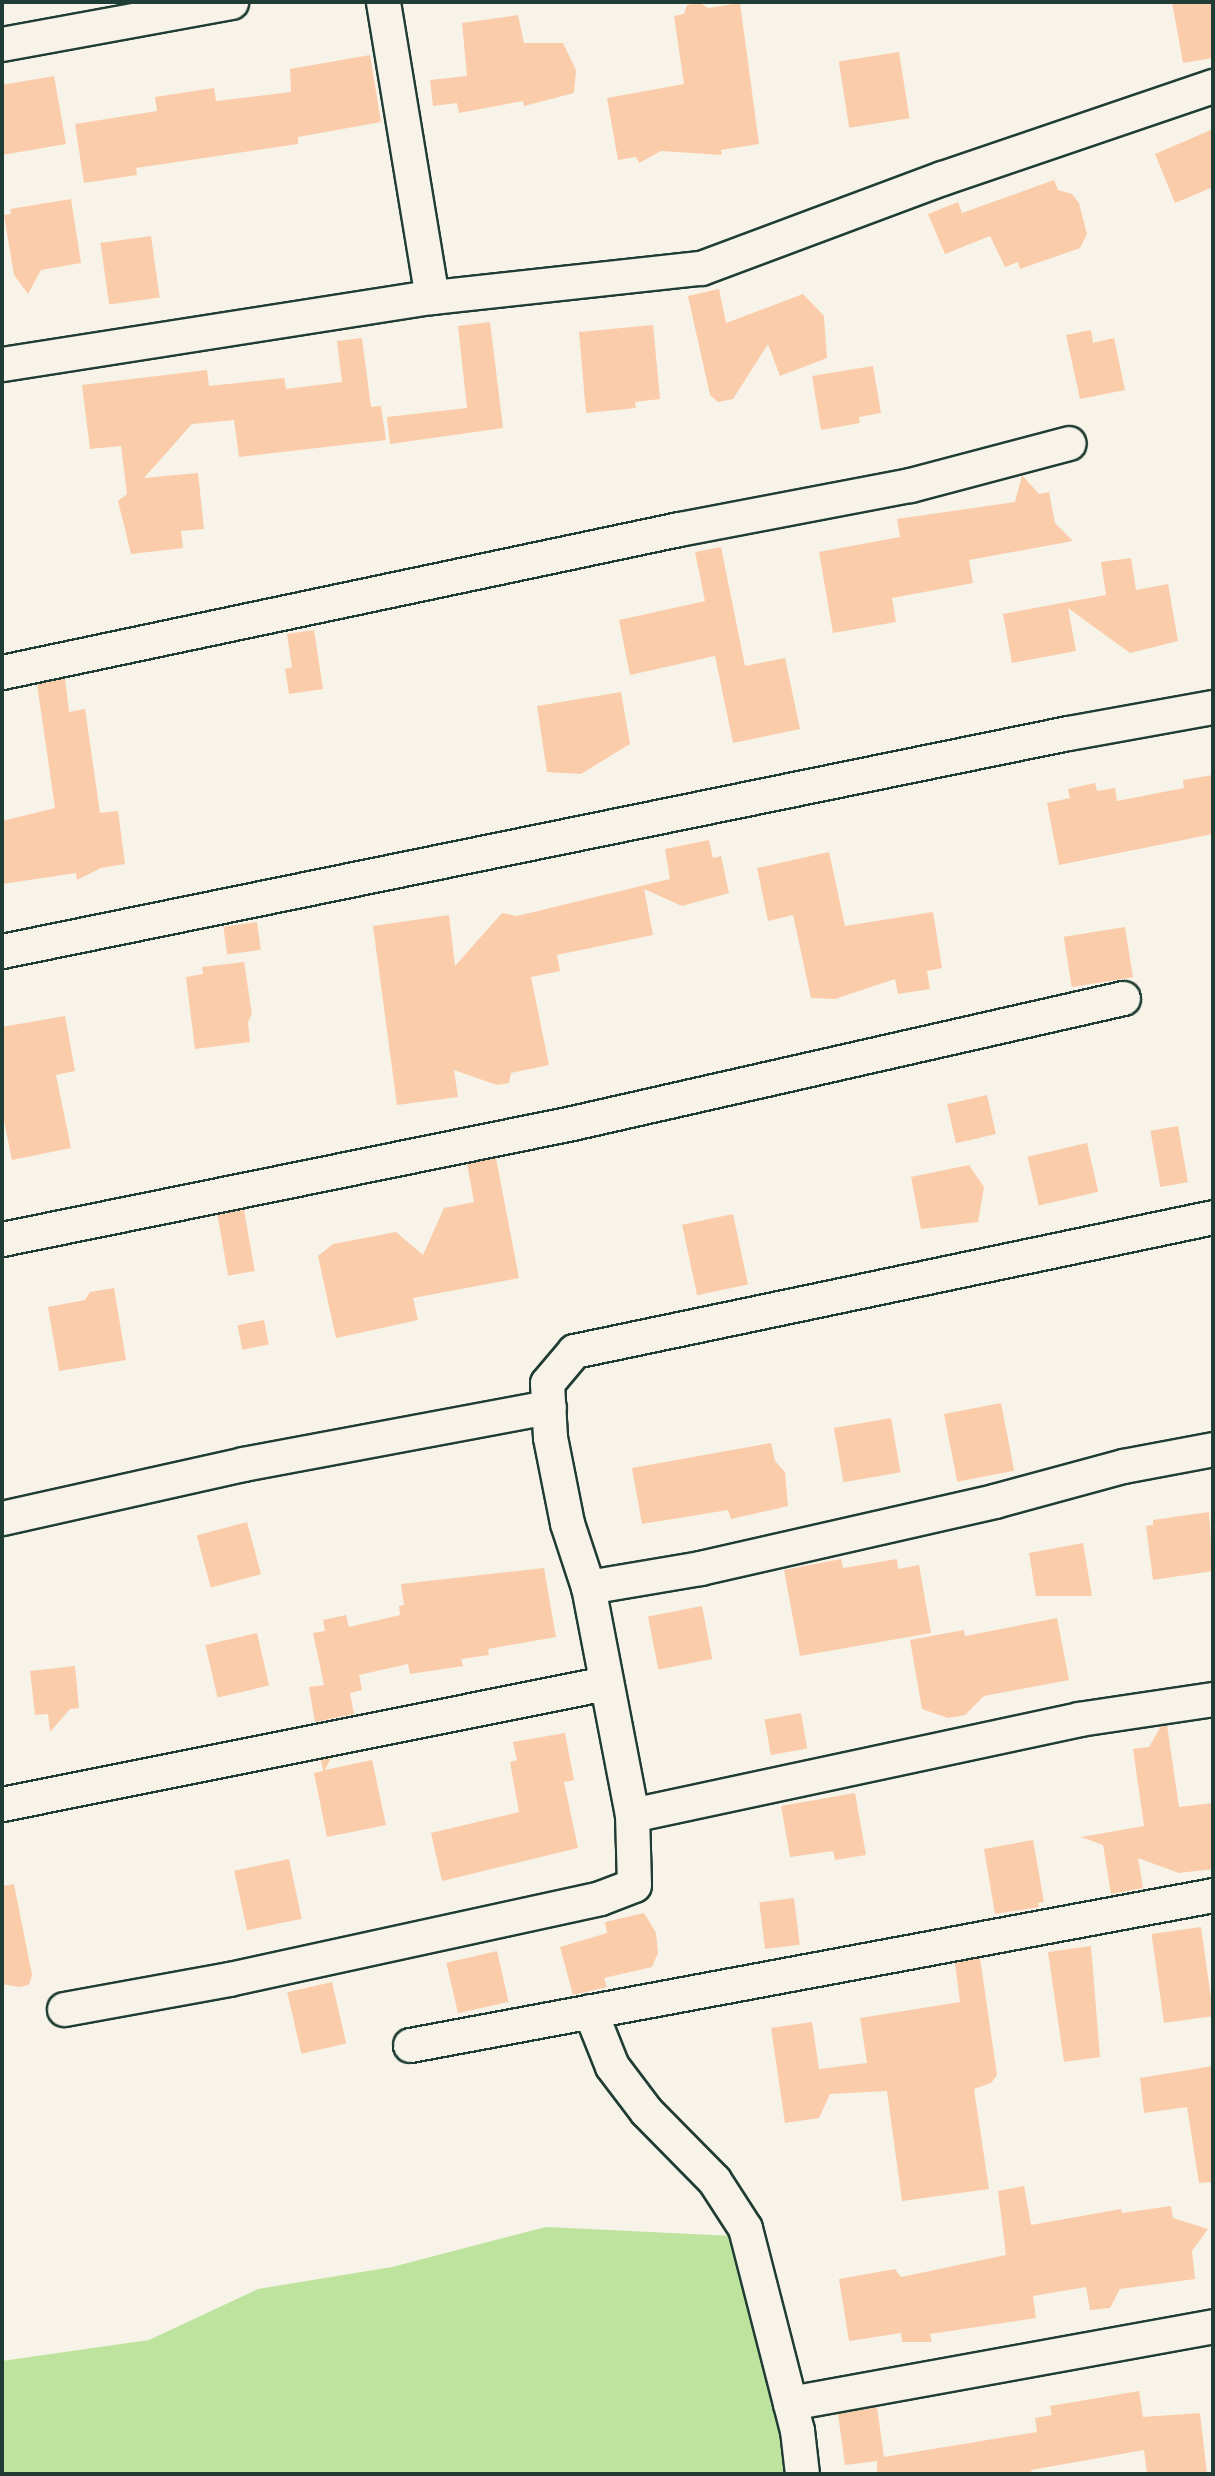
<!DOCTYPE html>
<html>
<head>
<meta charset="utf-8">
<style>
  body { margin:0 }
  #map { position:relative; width:1215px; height:2476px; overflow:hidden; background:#f7f3e8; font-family:"Balsamiq Sans",sans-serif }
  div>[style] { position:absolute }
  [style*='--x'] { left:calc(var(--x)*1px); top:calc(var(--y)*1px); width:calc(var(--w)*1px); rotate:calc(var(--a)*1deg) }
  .green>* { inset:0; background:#bde39e }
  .building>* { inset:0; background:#fbccaa; transform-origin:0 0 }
  .roads { filter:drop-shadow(2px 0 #1f3d34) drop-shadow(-2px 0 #1f3d34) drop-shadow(0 2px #1f3d34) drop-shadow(0 -2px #1f3d34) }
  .minor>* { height:33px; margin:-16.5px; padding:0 16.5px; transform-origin:16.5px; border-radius:16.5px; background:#f7f3e8 }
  span { translate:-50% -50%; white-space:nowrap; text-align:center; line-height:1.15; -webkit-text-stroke:6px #f7f3e8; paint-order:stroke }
  .frame { position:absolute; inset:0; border:4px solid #1f3d34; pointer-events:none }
</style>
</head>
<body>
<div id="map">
  <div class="green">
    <i style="clip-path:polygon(546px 2227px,734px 2236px,790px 2474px,2px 2474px,2px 2361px,149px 2340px,258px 2289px,392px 2267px)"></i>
  </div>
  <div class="building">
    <i style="clip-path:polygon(1172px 2px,1213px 2px,1213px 58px,1183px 63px)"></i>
    <i style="clip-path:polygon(700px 3px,708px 8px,740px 3px,759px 144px,721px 150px,722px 155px,661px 151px,639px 163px,636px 157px,618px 160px,607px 98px,684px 84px,674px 16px,684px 14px,687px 5px)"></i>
    <i style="clip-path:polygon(518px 15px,524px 43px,563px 43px,576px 70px,574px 93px,524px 106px,523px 101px,459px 113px,457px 103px,433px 106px,430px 80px,467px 76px,462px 23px)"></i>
    <i style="left:899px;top:52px;width:67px;height:61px;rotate:81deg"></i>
    <i style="clip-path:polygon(370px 55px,381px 122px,298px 137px,298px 144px,136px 168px,137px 175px,84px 183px,75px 124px,157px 111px,155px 97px,214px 88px,216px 101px,291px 92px,290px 69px)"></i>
    <i style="clip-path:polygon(54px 76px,66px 144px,2px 155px,2px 85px)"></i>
    <i style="clip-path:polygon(1213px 129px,1213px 187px,1175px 203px,1155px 154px)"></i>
    <i style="clip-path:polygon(1054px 180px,1058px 190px,1072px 194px,1079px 203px,1087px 234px,1080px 248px,1020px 269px,1018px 262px,1005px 267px,990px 236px,945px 254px,928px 214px,958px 202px,962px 213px)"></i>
    <i style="clip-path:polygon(71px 199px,81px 263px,41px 270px,28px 294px,14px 275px,4px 215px,11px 214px,10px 209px)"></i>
    <i style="left:151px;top:236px;width:62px;height:51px;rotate:82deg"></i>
    <i style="clip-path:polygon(719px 289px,726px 323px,803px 294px,824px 316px,827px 358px,780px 376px,768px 344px,733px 399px,718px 402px,710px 395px,688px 296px)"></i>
    <i style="clip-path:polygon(490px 322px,503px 428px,390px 444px,387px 417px,467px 408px,458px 326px)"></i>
    <i style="clip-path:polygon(653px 325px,660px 399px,635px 402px,636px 408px,586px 413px,579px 332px)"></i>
    <i style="clip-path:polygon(1091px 330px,1093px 343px,1114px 338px,1125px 390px,1080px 399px,1066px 335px)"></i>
    <i style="clip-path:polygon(362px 338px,371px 407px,381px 406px,386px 440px,239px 457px,234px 420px,192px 424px,144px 478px,198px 473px,204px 529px,181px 531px,183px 548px,131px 554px,118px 501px,127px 494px,121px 446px,90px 449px,82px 385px,207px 370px,209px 386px,284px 378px,286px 389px,342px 382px,337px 341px)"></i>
    <i style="clip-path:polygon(873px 366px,881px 413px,859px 417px,860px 423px,821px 430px,812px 376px)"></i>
    <i style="clip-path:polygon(1022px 475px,1039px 494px,1049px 492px,1055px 523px,1073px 541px,969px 560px,973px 583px,892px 598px,896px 622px,833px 633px,819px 552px,900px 537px,897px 519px,1015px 502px)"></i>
    <i style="clip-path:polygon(721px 547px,745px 666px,785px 658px,800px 729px,733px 743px,715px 656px,630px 675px,619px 620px,705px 601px,695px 552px)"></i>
    <i style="clip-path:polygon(1131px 558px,1136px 590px,1168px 584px,1178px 641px,1130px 653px,1068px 608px,1076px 651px,1012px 663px,1003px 614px,1106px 595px,1101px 562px)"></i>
    <i style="clip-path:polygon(314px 630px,323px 689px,289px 694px,285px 669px,292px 667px,287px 634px)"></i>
    <i style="clip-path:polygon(65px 678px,69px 712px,85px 709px,100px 813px,118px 811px,125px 864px,101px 868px,77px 880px,76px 873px,2px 884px,2px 821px,55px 808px,37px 684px)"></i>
    <i style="clip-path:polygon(621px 692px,630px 744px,581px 774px,547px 772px,537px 706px)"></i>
    <i style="clip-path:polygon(1213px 775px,1213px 834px,1059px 865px,1047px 803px,1070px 798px,1068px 789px,1095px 783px,1097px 791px,1115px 788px,1117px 801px,1184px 788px,1183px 780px)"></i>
    <i style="clip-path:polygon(709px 840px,713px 858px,721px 856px,729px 893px,682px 906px,644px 889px,653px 935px,557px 955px,560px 971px,531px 977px,549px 1065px,511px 1073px,509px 1083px,497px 1085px,454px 1070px,458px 1097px,397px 1105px,373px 926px,449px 915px,455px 966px,502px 913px,517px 916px,670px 879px,665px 849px)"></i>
    <i style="clip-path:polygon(829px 852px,845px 926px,933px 912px,942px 968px,927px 971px,930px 989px,898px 994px,895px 979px,835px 999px,811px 998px,793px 915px,768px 921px,757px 868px)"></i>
    <i style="left:257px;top:922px;width:28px;height:34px;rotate:82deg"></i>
    <i style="left:1125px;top:927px;width:51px;height:62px;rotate:81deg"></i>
    <i style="clip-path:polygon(244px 962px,252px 1014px,248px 1022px,250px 1042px,195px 1049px,186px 977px,203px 974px,202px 967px)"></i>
    <i style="clip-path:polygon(65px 1016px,75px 1071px,56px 1075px,71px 1148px,12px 1160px,2px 1111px,2px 1027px)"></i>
    <i style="left:987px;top:1095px;width:40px;height:41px;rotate:77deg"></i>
    <i style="left:1178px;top:1126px;width:57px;height:28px;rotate:80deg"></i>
    <i style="left:1087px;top:1143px;width:50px;height:61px;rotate:77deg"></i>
    <i style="clip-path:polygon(496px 1158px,519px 1278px,413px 1298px,418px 1320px,336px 1338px,318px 1256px,333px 1244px,396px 1232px,423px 1255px,444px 1208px,474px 1202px,467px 1164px)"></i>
    <i style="clip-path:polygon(969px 1165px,984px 1187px,978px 1222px,921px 1229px,911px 1177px)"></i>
    <i style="left:244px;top:1210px;width:62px;height:27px;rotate:80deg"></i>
    <i style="left:733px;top:1214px;width:72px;height:52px;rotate:78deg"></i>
    <i style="clip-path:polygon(114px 1288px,126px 1360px,59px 1371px,48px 1307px,85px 1300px,90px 1292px)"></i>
    <i style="left:264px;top:1320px;width:25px;height:27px;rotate:79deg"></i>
    <i style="left:1001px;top:1403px;width:69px;height:58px;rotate:79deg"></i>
    <i style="left:891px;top:1418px;width:55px;height:58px;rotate:80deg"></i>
    <i style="clip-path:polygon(771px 1443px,775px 1461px,785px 1472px,788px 1506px,731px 1519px,728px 1510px,642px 1524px,632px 1468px)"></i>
    <i style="clip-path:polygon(1209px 1512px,1213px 1571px,1153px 1580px,1146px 1526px,1153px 1525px,1153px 1520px)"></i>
    <i style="left:247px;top:1522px;width:54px;height:52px;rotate:75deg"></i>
    <i style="clip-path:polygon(1083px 1543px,1092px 1596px,1036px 1596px,1029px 1553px)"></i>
    <i style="clip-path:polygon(841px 1559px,843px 1568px,897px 1559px,898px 1569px,919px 1565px,931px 1633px,800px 1656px,784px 1570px)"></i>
    <i style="clip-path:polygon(544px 1568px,556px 1637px,488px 1649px,489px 1655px,461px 1659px,463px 1666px,410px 1674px,408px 1664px,359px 1675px,362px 1690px,350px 1693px,354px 1714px,315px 1722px,309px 1687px,324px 1685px,313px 1633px,325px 1631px,323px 1620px,346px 1615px,349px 1627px,400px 1615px,399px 1606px,404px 1605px,401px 1584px)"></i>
    <i style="left:702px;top:1606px;width:54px;height:55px;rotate:79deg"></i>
    <i style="clip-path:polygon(1057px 1618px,1069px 1680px,984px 1696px,965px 1715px,948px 1718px,922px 1709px,910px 1640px,964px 1630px,965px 1636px)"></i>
    <i style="left:257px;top:1633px;width:54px;height:53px;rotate:77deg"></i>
    <i style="clip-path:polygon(75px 1666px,79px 1708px,70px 1709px,50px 1732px,48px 1714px,35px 1715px,30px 1671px)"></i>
    <i style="left:801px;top:1713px;width:36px;height:37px;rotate:80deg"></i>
    <i style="clip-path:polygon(1167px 1725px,1179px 1807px,1213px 1803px,1213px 1869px,1179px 1873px,1138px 1858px,1143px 1888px,1111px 1894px,1103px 1845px,1081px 1837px,1144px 1826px,1133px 1749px,1149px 1747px,1161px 1726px)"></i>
    <i style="clip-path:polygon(565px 1733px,574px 1780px,564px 1782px,578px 1848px,442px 1881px,431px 1833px,519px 1812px,510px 1762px,517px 1760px,513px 1742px)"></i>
    <i style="clip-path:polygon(331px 1758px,325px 1770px,372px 1760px,386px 1825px,327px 1837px,314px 1773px,323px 1771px,321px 1760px)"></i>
    <i style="clip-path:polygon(855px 1793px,866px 1855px,835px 1860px,833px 1851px,790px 1857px,781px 1806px)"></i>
    <i style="clip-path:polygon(1033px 1840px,1044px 1902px,1038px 1903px,1039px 1907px,995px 1914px,984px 1849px)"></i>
    <i style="left:289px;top:1859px;width:61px;height:56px;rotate:78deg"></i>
    <i style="clip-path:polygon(14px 1884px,32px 1975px,29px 1985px,19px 1987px,2px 1984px,2px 1886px)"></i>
    <i style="left:794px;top:1898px;width:47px;height:35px;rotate:83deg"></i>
    <i style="clip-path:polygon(644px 1913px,656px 1933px,658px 1953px,652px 1967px,604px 1978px,607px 1987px,573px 1995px,560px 1947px,607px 1933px,605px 1922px)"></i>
    <i style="left:1201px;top:1927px;width:90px;height:50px;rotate:82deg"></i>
    <i style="clip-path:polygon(1091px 1946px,1100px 2057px,1064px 2062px,1048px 1952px)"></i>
    <i style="left:497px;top:1951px;width:52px;height:52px;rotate:77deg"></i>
    <i style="clip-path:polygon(980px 1958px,997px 2075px,991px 2083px,974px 2089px,989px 2189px,902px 2201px,887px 2091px,830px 2094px,819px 2118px,785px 2123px,771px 2028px,812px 2022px,819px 2069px,867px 2063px,860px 2018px,960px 2002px,955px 1963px)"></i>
    <i style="left:332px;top:1982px;width:63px;height:46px;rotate:77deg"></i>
    <i style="clip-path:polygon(1213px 2066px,1213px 2182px,1199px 2183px,1187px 2107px,1144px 2113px,1140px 2078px)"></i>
    <i style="clip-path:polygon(1024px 2186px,1031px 2225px,1121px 2209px,1122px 2213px,1171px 2206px,1173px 2218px,1208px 2229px,1192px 2251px,1195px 2279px,1120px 2289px,1110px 2308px,1090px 2310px,1086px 2287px,1033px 2296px,1036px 2318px,930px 2334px,932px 2342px,902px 2342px,901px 2333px,849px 2341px,839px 2279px,895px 2269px,901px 2277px,1006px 2255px,998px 2191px)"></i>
    <i style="clip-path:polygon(1139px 2391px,1143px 2417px,1200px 2413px,1207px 2474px,1147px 2474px,1144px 2450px,1031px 2470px,1032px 2474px,877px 2474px,877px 2461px,845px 2465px,838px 2414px,877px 2407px,884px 2457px,1037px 2432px,1035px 2418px,1052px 2415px,1050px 2406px)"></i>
  </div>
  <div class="roads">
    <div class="minor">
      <i style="--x:383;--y:2;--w:299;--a:80.6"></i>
      <i style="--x:2;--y:44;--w:233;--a:-10.4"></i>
      <i style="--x:2;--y:364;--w:435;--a:-8.9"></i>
      <i style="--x:432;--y:297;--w:271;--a:-6.2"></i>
      <i style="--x:701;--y:268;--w:257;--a:-20.5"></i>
      <i style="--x:942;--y:178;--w:286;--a:-18.8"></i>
      <i style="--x:2;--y:672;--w:692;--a:-11.93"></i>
      <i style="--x:679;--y:529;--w:235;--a:-10.8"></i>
      <i style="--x:910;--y:485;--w:164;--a:-14.8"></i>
      <i style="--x:2;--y:951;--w:1088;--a:-11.56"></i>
      <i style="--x:1068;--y:733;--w:147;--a:-10.2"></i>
      <i style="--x:2;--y:1239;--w:582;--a:-11.5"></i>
      <i style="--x:572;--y:1123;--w:565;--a:-12.78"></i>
      <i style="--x:2;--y:1518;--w:247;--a:-12.6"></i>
      <i style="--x:243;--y:1464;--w:311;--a:-10.6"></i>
      <i style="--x:588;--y:1587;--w:114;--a:-9.6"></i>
      <i style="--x:700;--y:1568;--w:302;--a:-12.8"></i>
      <i style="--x:994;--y:1501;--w:134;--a:-15.2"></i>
      <i style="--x:1123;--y:1466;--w:92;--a:-10.7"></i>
      <i style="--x:2;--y:1804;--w:616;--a:-11.33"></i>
      <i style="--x:632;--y:1815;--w:457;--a:-12.1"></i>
      <i style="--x:1079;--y:1719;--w:135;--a:-8.5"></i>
      <i style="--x:64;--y:2009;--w:168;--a:-10.3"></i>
      <i style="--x:229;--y:1979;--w:380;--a:-12.3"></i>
      <i style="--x:600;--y:1898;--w:36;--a:-21"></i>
      <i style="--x:634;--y:1885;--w:70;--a:-91.6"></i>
      <i style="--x:632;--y:1815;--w:232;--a:-100.9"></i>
      <i style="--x:588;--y:1587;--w:67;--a:-108.2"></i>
      <i style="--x:567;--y:1523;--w:88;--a:-101.2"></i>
      <i style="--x:550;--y:1437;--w:54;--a:-93.2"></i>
      <i style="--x:547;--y:1383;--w:42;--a:-49.8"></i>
      <i style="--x:574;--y:1351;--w:653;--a:-11.84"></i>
      <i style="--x:590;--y:2011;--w:59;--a:68.2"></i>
      <i style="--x:612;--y:2066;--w:56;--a:52.9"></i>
      <i style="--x:646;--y:2111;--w:97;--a:45.4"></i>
      <i style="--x:714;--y:2180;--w:57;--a:57.1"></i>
      <i style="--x:745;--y:2228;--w:209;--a:75.6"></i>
      <i style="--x:797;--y:2430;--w:44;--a:83.5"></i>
      <i style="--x:410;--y:2045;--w:817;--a:-10.58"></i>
      <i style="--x:790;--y:2403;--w:430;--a:-10.3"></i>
    </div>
  </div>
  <div class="frame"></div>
</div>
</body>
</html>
